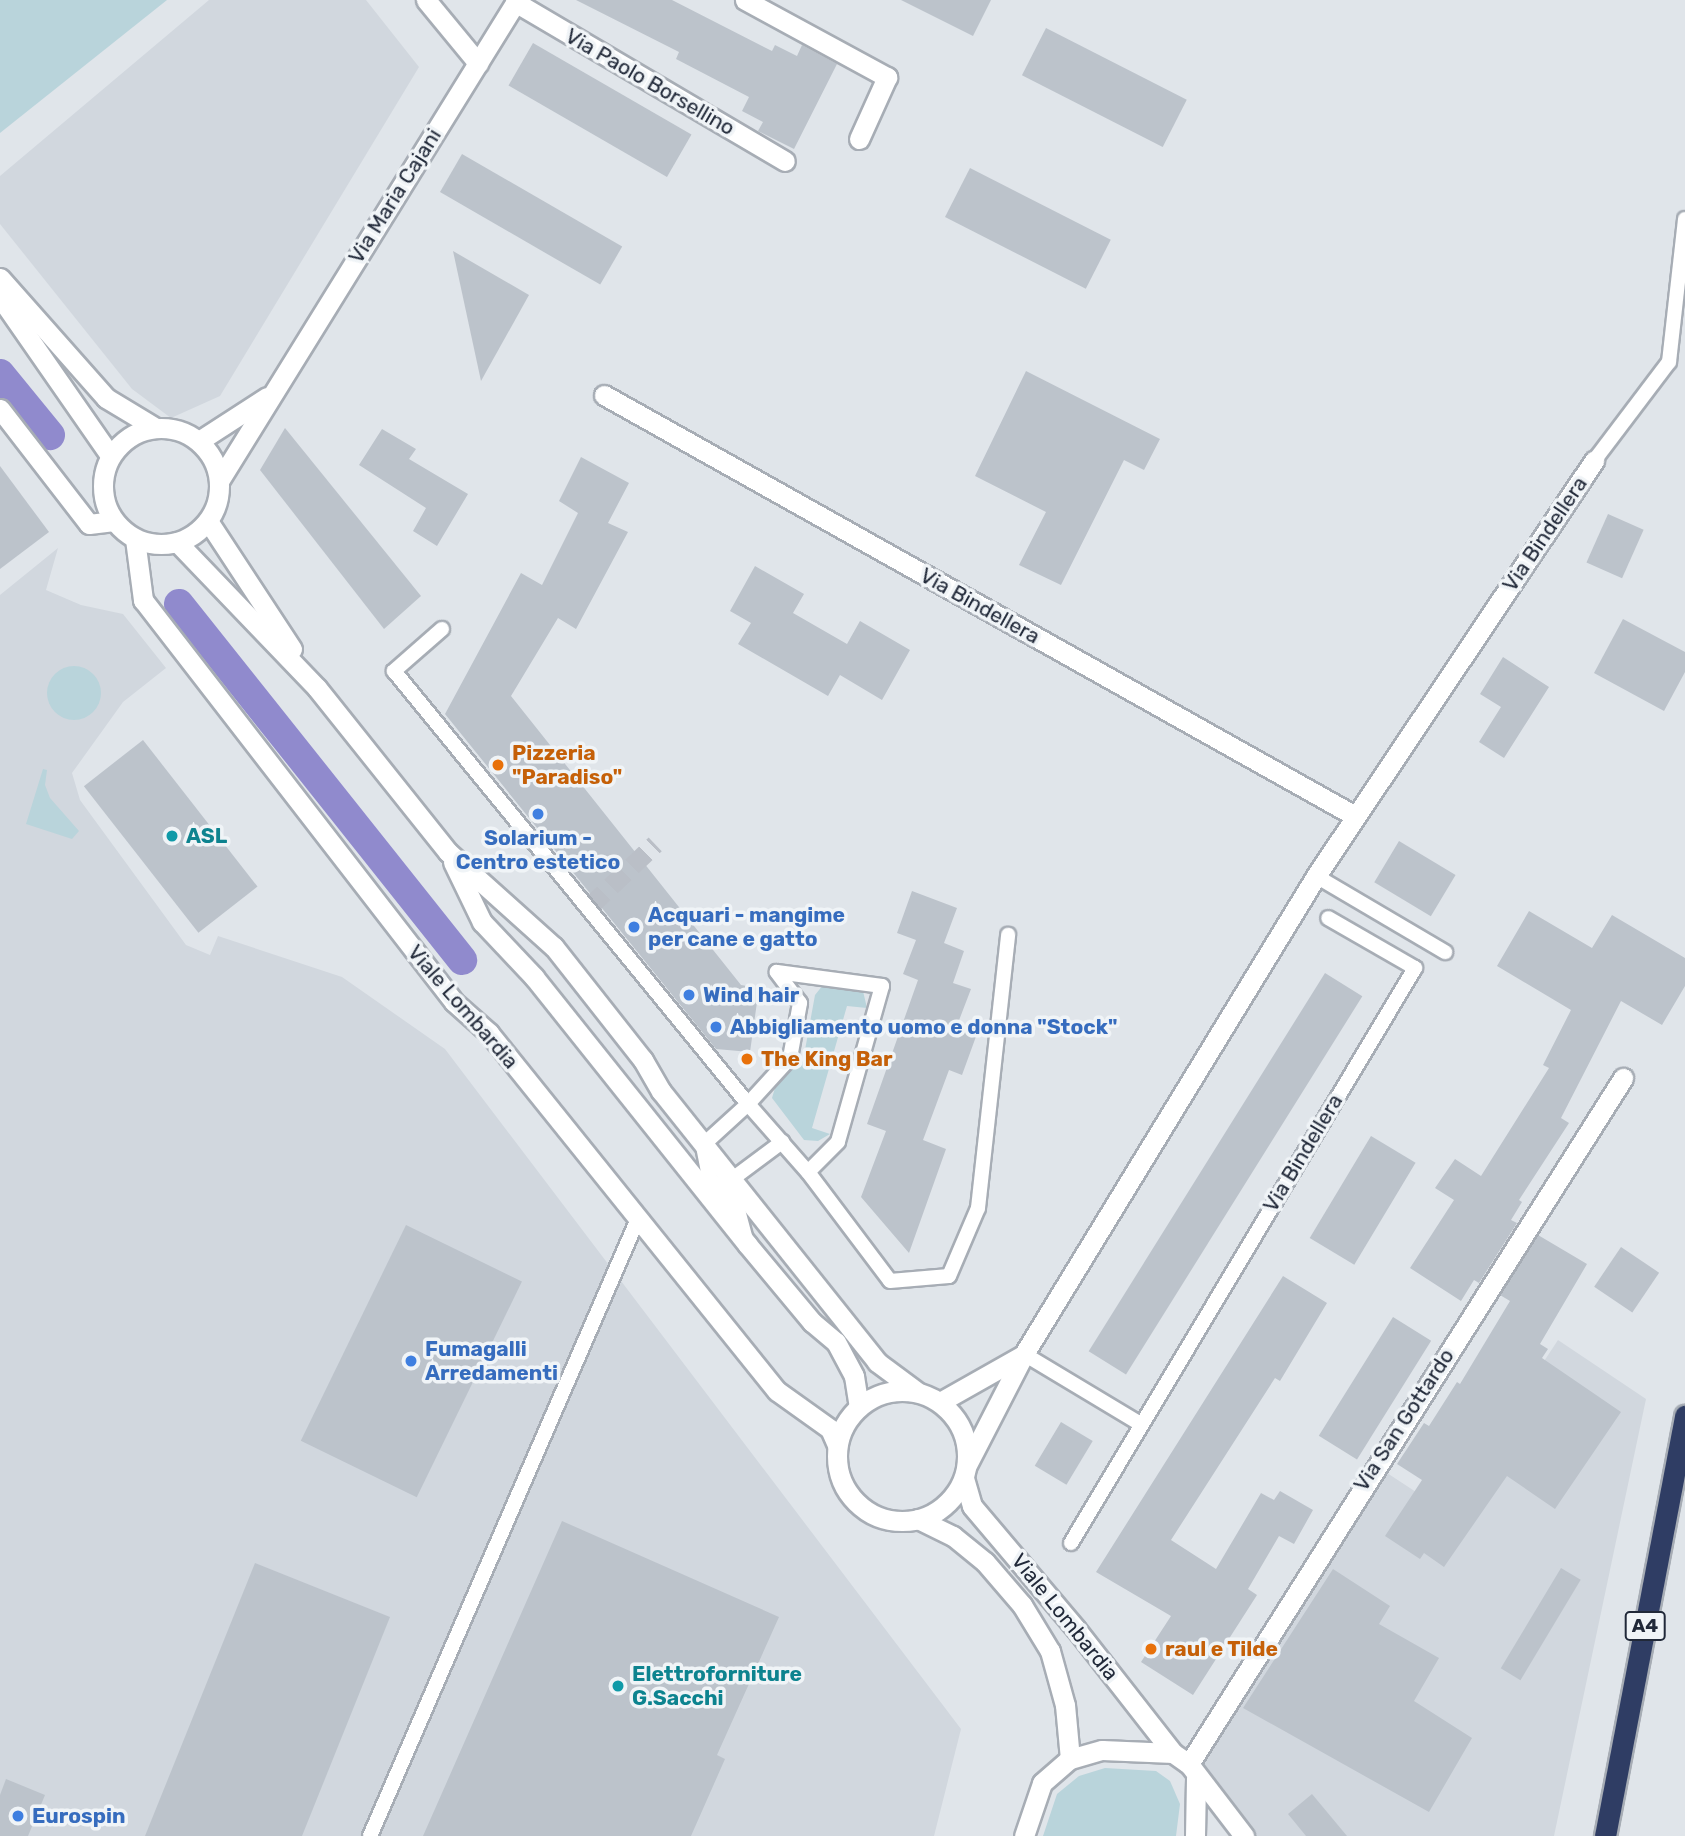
<!DOCTYPE html>
<html>
<head>
<meta charset="utf-8">
<style>
  body { margin:0 }
  #map { position:relative; width:1685px; height:1836px; overflow:hidden; background:#e0e5ea; font-family:Rubik,sans-serif }
  div>[style] { position:absolute }
  [style*='--x'] { left:calc(var(--x)*1px); top:calc(var(--y)*1px); width:calc(var(--w)*1px); rotate:calc(var(--a)*1deg) }
  .built>* { inset:0; background:#d1d7de }
  .green>* { inset:0; background:#b9d4db }
  .round { border-radius:50% }
  .canal>* { height:30px; margin:-15px; padding:0 15px; transform-origin:15px; border-radius:15px; background:#908acd }
  .building>* { inset:0; background:#bcc3cb; transform-origin:0 0 }
  .pedestrian-tunnel>* { height:19px; margin-top:-9.5px; transform-origin:0; background:repeating-linear-gradient(90deg,#babfc7 0 19px,transparent 0 29px) }
  .roads { filter:drop-shadow(2px 0 #a7adb5) drop-shadow(-2px 0 #a7adb5) drop-shadow(0 2px #a7adb5) drop-shadow(0 -2px #a7adb5) }
  .service>* { height:14px; margin:-7px; padding:0 7px; transform-origin:7px; border-radius:7px; background:#fff }
  .minor>* { height:19px; margin:-9.5px; padding:0 9.5px; transform-origin:9.5px; border-radius:9.5px; background:#fff }
  .secondary>* { height:19px; margin:-9.5px; padding:0 9.5px; transform-origin:9.5px; border-radius:9.5px; background:#fff }
  .secondary>.ring { margin:-9.5px; padding:0; box-sizing:content-box; background:none; border:19px solid #fff; border-radius:50% }
  .motorway>* { height:21px; margin:-10.5px; padding:0 10.5px; transform-origin:10.5px; border-radius:10.5px; background:#2f3d64 }
  .dots>* { width:19px; height:19px; translate:-50% -50%; box-sizing:border-box; border:4px solid #f0f4f7; border-radius:50% }
  span { translate:-50% -50%; white-space:nowrap; text-align:center; line-height:1.15; -webkit-text-stroke:7px #f0f4f7; paint-order:stroke }
  .shield-label span { padding:2px 5px; background:#f0f4f7; border:2px solid; border-radius:5px; -webkit-text-stroke-width:0 }
  .shield-label { font-size:19px; color:#212939; font-weight:700 }
  .street-label { font-size:21px; color:#212939 }
  .food-label { font-size:21px; color:#c56008; font-weight:700 }
  .left { translate:0 -50%; text-align:left }
  .culture-label { font-size:21px; color:#0d838f; font-weight:700 }
  .shop-label { font-size:21px; color:#366cbe; font-weight:700 }
</style>
</head>
<body>
<div id="map">
  <div class="built">
    <i style="clip-path:polygon(209px 0,366px 0,419px 67px,220px 396px,171px 418px,132px 389px,0 224px,0 176px)"></i>
    <i style="clip-path:polygon(58px 548px,46px 590px,81px 605px,123px 614px,166px 668px,123px 702px,72px 773px,80px 800px,186px 945px,210px 955px,218px 936px,342px 977px,445px 1049px,961px 1729px,934px 1836px,0 1836px,0 595px)"></i>
    <i style="clip-path:polygon(1558px 1340px,1646px 1399px,1554px 1836px,1247px 1836px,1196px 1763px,1384px 1471px,1445px 1511px)"></i>
  </div>
  <div class="green">
    <i style="clip-path:polygon(0 0,167px 0,0 133px)"></i>
    <i class="round" style="left:47px;top:666px;width:54px;height:54px"></i>
    <i style="clip-path:polygon(43px 769px,47px 770px,45px 785px,50px 798px,79px 831px,72px 839px,26px 824px)"></i>
    <i style="clip-path:polygon(823px 985px,863px 991px,867px 1008px,847px 1006px,812px 1128px,830px 1134px,818px 1141px,804px 1140px,772px 1098px,777px 1081px,803px 1061px,815px 995px)"></i>
    <i style="clip-path:polygon(1105px 1768px,1156px 1771px,1170px 1781px,1180px 1804px,1176px 1836px,1043px 1836px,1057px 1794px,1079px 1776px)"></i>
  </div>
  <div class="canal">
    <i style="--x:0;--y:374;--w:79;--a:50.7"></i>
    <i style="--x:179;--y:604;--w:455;--a:51.5"></i>
  </div>
  <div class="building">
    <i style="clip-path:polygon(576px 0,672px 0,772px 51px,775px 45px,797px 56px,802px 45px,837px 64px,794px 149px,758px 131px,763px 122px,742px 111px,749px 97px,676px 59px,679px 52px)"></i>
    <i style="clip-path:polygon(901px 0,991px 0,973px 36px)"></i>
    <i style="left:1046px;top:28px;width:158px;height:53px;rotate:27deg"></i>
    <i style="left:533px;top:43px;width:183px;height:49px;rotate:30deg"></i>
    <i style="left:462px;top:154px;width:185px;height:44px;rotate:30deg"></i>
    <i style="left:970px;top:168px;width:158px;height:55px;rotate:27deg"></i>
    <i style="clip-path:polygon(453px 251px,529px 295px,481px 381px)"></i>
    <i style="clip-path:polygon(1026px 371px,1160px 439px,1144px 470px,1124px 460px,1061px 585px,1019px 565px,1046px 512px,975px 476px)"></i>
    <i style="clip-path:polygon(285px 428px,421px 596px,384px 629px,260px 470px)"></i>
    <i style="clip-path:polygon(382px 429px,416px 449px,409px 459px,468px 494px,437px 546px,413px 531px,426px 508px,359px 465px)"></i>
    <i style="clip-path:polygon(581px 457px,629px 483px,608px 523px,628px 532px,576px 629px,558px 618px,511px 696px,741px 985px,759px 988px,750px 1052px,716px 1049px,445px 714px,521px 573px,542px 585px,578px 513px,559px 501px)"></i>
    <i style="clip-path:polygon(0 466px,49px 532px,0 569px)"></i>
    <i style="left:1608px;top:514px;width:39px;height:53px;rotate:24deg"></i>
    <i style="clip-path:polygon(755px 566px,804px 594px,793px 613px,847px 644px,860px 621px,910px 650px,882px 700px,840px 675px,828px 696px,738px 644px,751px 623px,730px 611px)"></i>
    <i style="clip-path:polygon(1623px 619px,1685px 652px,1685px 672px,1664px 711px,1594px 673px)"></i>
    <i style="clip-path:polygon(1503px 657px,1549px 687px,1504px 758px,1479px 742px,1501px 707px,1480px 694px)"></i>
    <i style="left:143px;top:740px;width:186px;height:75px;rotate:52deg"></i>
    <i style="left:1399px;top:841px;width:66px;height:48px;rotate:31deg"></i>
    <i style="clip-path:polygon(912px 891px,957px 908px,944px 943px,964px 951px,953px 983px,971px 989px,958px 1023px,978px 1031px,962px 1075px,949px 1070px,923px 1140px,946px 1149px,909px 1253px,861px 1197px,886px 1131px,867px 1124px,918px 980px,903px 974px,916px 940px,897px 933px)"></i>
    <i style="clip-path:polygon(1529px 911px,1592px 948px,1612px 915px,1685px 958px,1685px 986px,1662px 1025px,1621px 1001px,1561px 1118px,1569px 1123px,1519px 1200px,1522px 1202px,1511px 1220px,1517px 1223px,1479px 1283px,1474px 1280px,1461px 1301px,1410px 1268px,1454px 1200px,1435px 1188px,1455px 1159px,1481px 1176px,1549px 1068px,1543px 1065px,1571px 1010px,1497px 966px)"></i>
    <i style="left:1325px;top:973px;width:44px;height:446px;rotate:32deg"></i>
    <i style="left:1371px;top:1136px;width:52px;height:119px;rotate:31deg"></i>
    <i style="left:406px;top:1225px;width:129px;height:240px;rotate:26deg"></i>
    <i style="clip-path:polygon(1538px 1235px,1587px 1264px,1540px 1344px,1548px 1349px,1542px 1358px,1621px 1412px,1555px 1509px,1507px 1476px,1444px 1567px,1424px 1553px,1420px 1559px,1385px 1536px,1422px 1480px,1397px 1464px,1424px 1423px,1429px 1426px,1457px 1382px,1460px 1384px,1510px 1301px,1500px 1295px)"></i>
    <i style="left:1621px;top:1247px;width:46px;height:48px;rotate:34deg"></i>
    <i style="clip-path:polygon(1283px 1276px,1327px 1303px,1280px 1381px,1275px 1378px,1171px 1540px,1216px 1569px,1261px 1493px,1274px 1500px,1280px 1491px,1313px 1510px,1294px 1544px,1279px 1536px,1248px 1589px,1257px 1595px,1193px 1695px,1141px 1662px,1171px 1616px,1096px 1572px)"></i>
    <i style="left:1393px;top:1317px;width:45px;height:140px;rotate:32deg"></i>
    <i style="left:1061px;top:1422px;width:37px;height:51px;rotate:31deg"></i>
    <i style="clip-path:polygon(562px 1521px,779px 1617px,717px 1755px,725px 1759px,691px 1836px,423px 1836px)"></i>
    <i style="clip-path:polygon(255px 1563px,390px 1617px,302px 1836px,145px 1836px)"></i>
    <i style="left:1561px;top:1568px;width:23px;height:117px;rotate:31deg"></i>
    <i style="clip-path:polygon(1333px 1569px,1390px 1606px,1379px 1624px,1439px 1658px,1414px 1701px,1472px 1738px,1429px 1812px,1243px 1708px)"></i>
    <i style="clip-path:polygon(6px 1779px,45px 1795px,28px 1836px,0 1836px,0 1795px)"></i>
    <i style="clip-path:polygon(1312px 1794px,1347px 1836px,1306px 1836px,1288px 1814px)"></i>
  </div>
  <div class="pedestrian-tunnel">
    <i style="--x:590;--y:906;--w:90;--a:-43.6"></i>
  </div>
  <div class="roads">
    <div class="service">
      <i style="--x:1594;--y:461;--w:124;--a:-52.9"></i>
      <i style="--x:1669;--y:362;--w:144;--a:-83.6"></i>
      <i style="--x:442;--y:629;--w:64;--a:138.8"></i>
      <i style="--x:394;--y:671;--w:559;--a:50.73"></i>
      <i style="--x:748;--y:1104;--w:62;--a:-47.6"></i>
      <i style="--x:790;--y:1058;--w:56;--a:-79.7"></i>
      <i style="--x:800;--y:1003;--w:39;--a:-127"></i>
      <i style="--x:777;--y:972;--w:106;--a:7.6"></i>
      <i style="--x:882;--y:986;--w:162;--a:105.8"></i>
      <i style="--x:838;--y:1142;--w:42;--a:135"></i>
      <i style="--x:1316;--y:876;--w:150;--a:30.5"></i>
      <i style="--x:731;--y:1180;--w:64;--a:-36.7"></i>
      <i style="--x:745;--y:1236;--w:30;--a:-105"></i>
      <i style="--x:737;--y:1207;--w:41;--a:-133"></i>
      <i style="--x:709;--y:1177;--w:33;--a:-101"></i>
      <i style="--x:703;--y:1145;--w:61;--a:-42.3"></i>
      <i style="--x:748;--y:1104;--w:91;--a:48.6"></i>
      <i style="--x:808;--y:1172;--w:136;--a:53"></i>
      <i style="--x:890;--y:1281;--w:59;--a:-4.8"></i>
      <i style="--x:949;--y:1276;--w:74;--a:-66.9"></i>
      <i style="--x:978;--y:1208;--w:275;--a:-83.7"></i>
      <i style="--x:1024;--y:1354;--w:134;--a:31"></i>
      <i style="--x:1071;--y:1543;--w:670;--a:-59.11"></i>
      <i style="--x:1415;--y:968;--w:100;--a:-150.1"></i>
      <i style="--x:370;--y:1836;--w:670;--a:-66.53"></i>
    </div>
    <div class="minor">
      <i style="--x:426;--y:0;--w:82;--a:50.5"></i>
      <i style="--x:745;--y:0;--w:162;--a:28.5"></i>
      <i style="--x:887;--y:77;--w:68;--a:114.3"></i>
      <i style="--x:515;--y:2;--w:313;--a:30.5"></i>
      <i style="--x:604;--y:395;--w:861;--a:29.27"></i>
      <i style="--x:0;--y:409;--w:145;--a:52.3"></i>
      <i style="--x:89;--y:524;--w:25;--a:-7"></i>
      <i style="--x:199;--y:441;--w:81;--a:-32.9"></i>
      <i style="--x:219;--y:481;--w:566;--a:-58.22"></i>
      <i style="--x:135;--y:539;--w:62;--a:82.5"></i>
      <i style="--x:143;--y:600;--w:508;--a:52.27"></i>
      <i style="--x:454;--y:1002;--w:47;--a:41.5"></i>
      <i style="--x:489;--y:1033;--w:459;--a:51.2"></i>
      <i style="--x:777;--y:1391;--w:65;--a:35.6"></i>
      <i style="--x:830;--y:1429;--w:17;--a:66"></i>
      <i style="--x:940;--y:1402;--w:95;--a:-29.5"></i>
      <i style="--x:967;--y:1465;--w:125;--a:-62.8"></i>
      <i style="--x:1024;--y:1354;--w:560;--a:-58.58"></i>
      <i style="--x:1316;--y:876;--w:500;--a:-56.2"></i>
      <i style="--x:1189;--y:1764;--w:812;--a:-57.68"></i>
    </div>
    <div class="secondary">
      <i style="--x:0;--y:278;--w:160;--a:48.5"></i>
      <i style="--x:106;--y:398;--w:56;--a:31.1"></i>
      <i style="--x:0;--y:297;--w:193;--a:55.2"></i>
      <i class="ring" style="left:103px;top:428px;width:97px;height:97px"></i>
      <i style="--x:208;--y:521;--w:153;--a:56.7"></i>
      <i style="--x:177;--y:542;--w:202;--a:46.2"></i>
      <i style="--x:317;--y:688;--w:210;--a:51.4"></i>
      <i style="--x:448;--y:852;--w:142;--a:41.9"></i>
      <i style="--x:554;--y:947;--w:144;--a:51.8"></i>
      <i style="--x:643;--y:1060;--w:36;--a:60"></i>
      <i style="--x:661;--y:1091;--w:347;--a:51.4"></i>
      <i style="--x:877;--y:1362;--w:49;--a:36.6"></i>
      <i style="--x:453;--y:862;--w:67;--a:64.2"></i>
      <i style="--x:482;--y:922;--w:76;--a:46.6"></i>
      <i style="--x:534;--y:977;--w:342;--a:51.4"></i>
      <i style="--x:747;--y:1244;--w:102;--a:50.2"></i>
      <i style="--x:812;--y:1322;--w:31;--a:40"></i>
      <i style="--x:836;--y:1342;--w:38;--a:62"></i>
      <i style="--x:854;--y:1376;--w:30;--a:81"></i>
      <i class="ring" style="left:837px;top:1391px;width:111px;height:111px"></i>
      <i style="--x:964;--y:1478;--w:29;--a:74"></i>
      <i style="--x:972;--y:1506;--w:161;--a:49.8"></i>
      <i style="--x:1076;--y:1629;--w:157;--a:52"></i>
      <i style="--x:1173;--y:1753;--w:19;--a:35"></i>
      <i style="--x:1189;--y:1764;--w:91;--a:52.6"></i>
      <i style="--x:918;--y:1519;--w:39;--a:26"></i>
      <i style="--x:953;--y:1536;--w:41;--a:39.1"></i>
      <i style="--x:985;--y:1562;--w:57;--a:49.3"></i>
      <i style="--x:1022;--y:1605;--w:54;--a:58.7"></i>
      <i style="--x:1050;--y:1651;--w:56;--a:74.5"></i>
      <i style="--x:1065;--y:1705;--w:54;--a:84.7"></i>
      <i style="--x:1024;--y:1836;--w:56;--a:-71.2"></i>
      <i style="--x:1042;--y:1783;--w:37;--a:-41"></i>
      <i style="--x:1070;--y:1759;--w:33;--a:-16"></i>
      <i style="--x:1102;--y:1750;--w:71;--a:2.4"></i>
      <i style="--x:1195;--y:1836;--w:58;--a:-89"></i>
    </div>
    <div class="motorway">
      <i style="--x:1605;--y:1836;--w:428;--a:-79.2"></i>
    </div>
  </div>
  <div class="dots">
    <i style="left:498px;top:765px;background:#e8710a"></i>
    <i style="left:538px;top:814px;background:#3f7fe0"></i>
    <i style="left:172px;top:836px;background:#0f9aa8"></i>
    <i style="left:634px;top:927px;background:#3f7fe0"></i>
    <i style="left:689px;top:995px;background:#3f7fe0"></i>
    <i style="left:716px;top:1027px;background:#3f7fe0"></i>
    <i style="left:747px;top:1059px;background:#e8710a"></i>
    <i style="left:411px;top:1361px;background:#3f7fe0"></i>
    <i style="left:1151px;top:1649px;background:#e8710a"></i>
    <i style="left:618px;top:1686px;background:#0f9aa8"></i>
    <i style="left:18px;top:1816px;background:#3f7fe0"></i>
  </div>
  <div class="shield-label">
    <span style="left:1645px;top:1626px">A4</span>
  </div>
  <div class="street-label">
    <span style="left:650px;top:82px;rotate:30deg">Via Paolo Borsellino</span>
    <span style="left:395px;top:196px;rotate:-58deg">Via Maria Cajani</span>
    <span style="left:1545px;top:534px;rotate:-56deg">Via Bindellera</span>
    <span style="left:980px;top:606px;rotate:29deg">Via Bindellera</span>
    <span style="left:463px;top:1007px;rotate:49deg">Viale Lombardia</span>
    <span style="left:1303px;top:1153px;rotate:-59deg">Via Bindellera</span>
    <span style="left:1404px;top:1420px;rotate:-57deg">Via San Gottardo</span>
    <span style="left:1065px;top:1617px;rotate:51deg">Viale Lombardia</span>
  </div>
  <div class="food-label">
    <span class="left" style="left:512px;top:765px">Pizzeria<br>"Paradiso"</span>
    <span class="left" style="left:761px;top:1059px">The King Bar</span>
    <span class="left" style="left:1165px;top:1649px">raul e Tilde</span>
  </div>
  <div class="culture-label">
    <span class="left" style="left:186px;top:836px">ASL</span>
    <span class="left" style="left:632px;top:1686px">Elettroforniture<br>G.Sacchi</span>
  </div>
  <div class="shop-label">
    <span style="left:538px;top:850px">Solarium -<br>Centro estetico</span>
    <span class="left" style="left:648px;top:927px">Acquari - mangime<br>per cane e gatto</span>
    <span class="left" style="left:703px;top:995px">Wind hair</span>
    <span class="left" style="left:730px;top:1027px">Abbigliamento uomo e donna "Stock"</span>
    <span class="left" style="left:425px;top:1361px">Fumagalli<br>Arredamenti</span>
    <span class="left" style="left:32px;top:1816px">Eurospin</span>
  </div>
</div>
</body>
</html>
